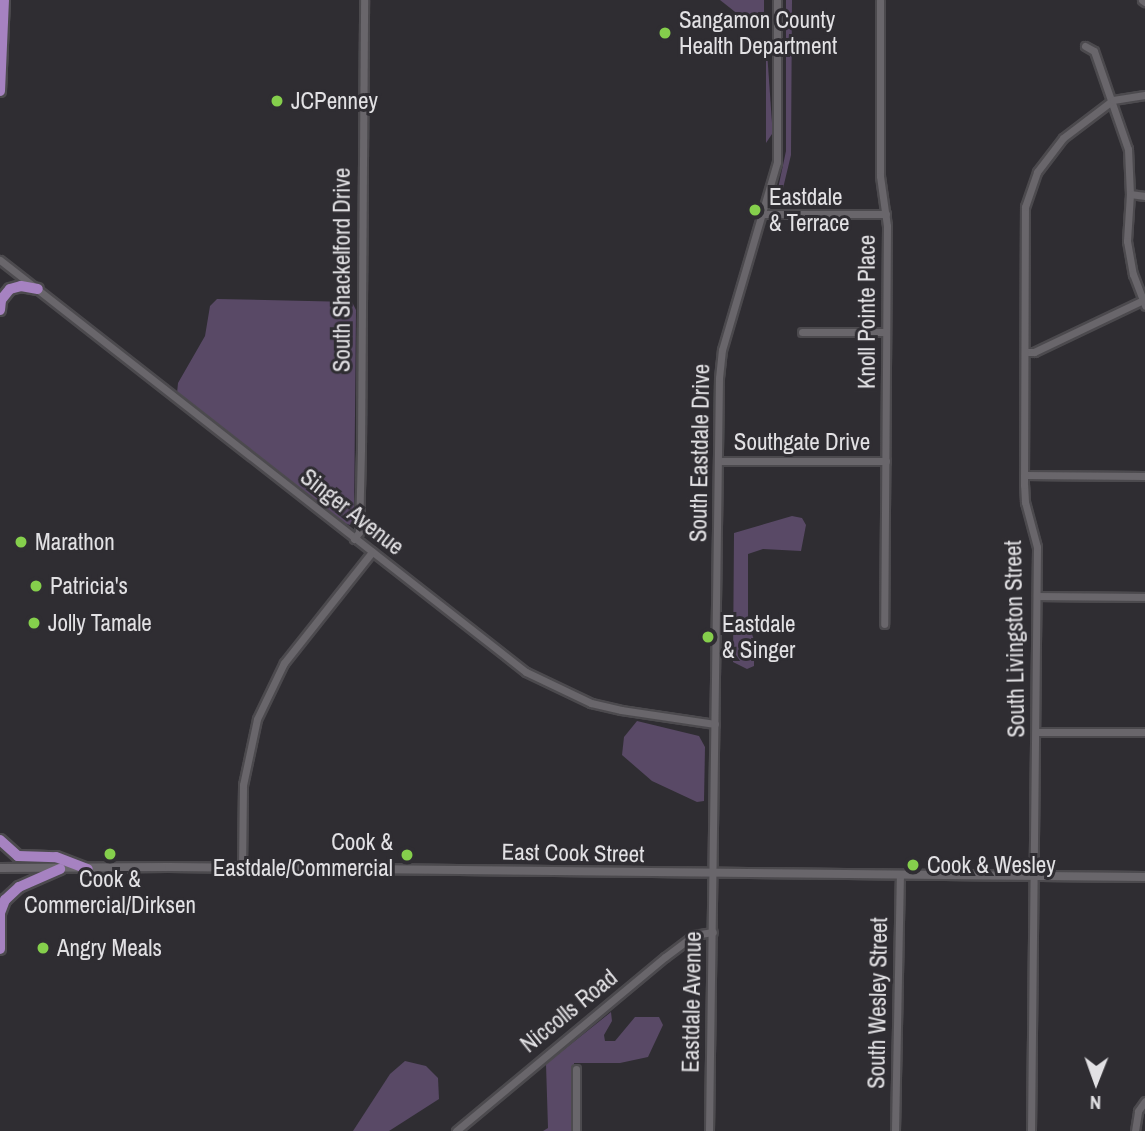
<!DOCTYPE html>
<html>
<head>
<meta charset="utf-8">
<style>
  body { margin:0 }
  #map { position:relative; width:1145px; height:1131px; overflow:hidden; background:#2f2d32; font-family:"Archivo Narrow",sans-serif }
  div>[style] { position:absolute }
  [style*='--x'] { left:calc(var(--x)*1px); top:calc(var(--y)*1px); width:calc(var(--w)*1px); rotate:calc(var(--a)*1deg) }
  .green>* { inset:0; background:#594966 }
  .roads { filter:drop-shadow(2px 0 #4c4a4e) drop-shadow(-2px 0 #4c4a4e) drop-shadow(0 2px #4c4a4e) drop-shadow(0 -2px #4c4a4e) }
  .minor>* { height:7px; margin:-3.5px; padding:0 3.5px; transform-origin:3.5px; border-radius:3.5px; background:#69666b }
  .tertiary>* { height:8px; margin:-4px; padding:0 4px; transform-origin:4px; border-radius:4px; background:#69666b }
  .primary>* { height:10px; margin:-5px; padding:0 5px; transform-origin:5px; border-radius:5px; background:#a682c1 }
  .dots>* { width:19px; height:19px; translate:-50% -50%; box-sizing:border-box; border:4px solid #2f2d32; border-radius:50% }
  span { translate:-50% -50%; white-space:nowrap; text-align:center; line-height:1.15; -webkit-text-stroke:6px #2f2d32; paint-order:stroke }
  .poi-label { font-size:23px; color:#e2e1e4 }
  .left { translate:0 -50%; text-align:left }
  .right { translate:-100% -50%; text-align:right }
  .street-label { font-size:23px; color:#e2e1e4 }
  .north { position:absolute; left:1061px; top:1047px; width:70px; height:70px; -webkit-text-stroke:5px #2f2d32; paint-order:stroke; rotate:181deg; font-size:19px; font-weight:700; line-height:28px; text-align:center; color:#e2e1e4 }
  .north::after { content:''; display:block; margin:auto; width:24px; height:32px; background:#e2e1e4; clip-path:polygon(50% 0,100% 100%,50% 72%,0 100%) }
</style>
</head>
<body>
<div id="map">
  <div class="green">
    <i style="clip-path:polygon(720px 0,764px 0,764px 18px,744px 19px)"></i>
    <i style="clip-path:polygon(786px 0,792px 0,791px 155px,779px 205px,776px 198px,786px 151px)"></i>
    <i style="clip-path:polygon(766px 37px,772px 123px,772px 134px,766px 143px)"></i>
    <i style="clip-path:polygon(217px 299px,352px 302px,356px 310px,354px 519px,350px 525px,338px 521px,177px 393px,178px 383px,205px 336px,210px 306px)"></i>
    <i style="clip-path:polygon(792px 516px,802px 518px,806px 525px,801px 551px,763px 549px,748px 554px,748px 622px,754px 640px,754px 666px,747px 669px,733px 662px,734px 533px)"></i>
    <i style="clip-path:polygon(637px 721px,699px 736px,705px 747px,704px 801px,697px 802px,652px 781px,622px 755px,624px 737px)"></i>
    <i style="clip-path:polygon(611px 1012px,612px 1021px,604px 1035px,605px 1041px,615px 1041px,635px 1017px,659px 1017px,663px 1025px,648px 1057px,620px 1063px,574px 1063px,571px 1131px,543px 1131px,548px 1128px,546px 1064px)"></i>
    <i style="clip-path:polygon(405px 1061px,426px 1066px,438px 1078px,439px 1099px,389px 1131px,353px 1131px,390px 1074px)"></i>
  </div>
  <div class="roads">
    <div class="minor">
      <i style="--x:880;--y:0;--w:176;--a:90"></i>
      <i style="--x:880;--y:176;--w:50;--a:82"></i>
      <i style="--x:887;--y:226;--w:398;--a:90.4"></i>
      <i style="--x:1142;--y:0;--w:4;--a:34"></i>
      <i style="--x:1085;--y:46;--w:10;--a:29"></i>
      <i style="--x:1094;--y:51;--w:104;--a:70.9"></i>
      <i style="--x:1128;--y:149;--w:45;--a:87.5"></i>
      <i style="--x:1130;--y:194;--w:47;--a:93.7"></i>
      <i style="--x:1127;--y:241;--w:34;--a:80"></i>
      <i style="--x:1133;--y:274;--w:34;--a:69"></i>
      <i style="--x:1130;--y:194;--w:15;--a:8"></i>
      <i style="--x:763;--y:214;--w:123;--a:0"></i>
      <i style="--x:0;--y:260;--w:668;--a:38.07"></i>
      <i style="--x:526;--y:672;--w:72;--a:25.5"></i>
      <i style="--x:591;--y:703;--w:31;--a:13"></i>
      <i style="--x:621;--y:710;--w:95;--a:8.5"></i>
      <i style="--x:802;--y:332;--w:84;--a:0"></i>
      <i style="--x:1025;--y:352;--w:9;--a:0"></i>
      <i style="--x:1034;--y:352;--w:123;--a:-25.5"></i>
      <i style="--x:719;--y:461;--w:167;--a:0"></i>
      <i style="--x:1024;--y:475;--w:121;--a:0.5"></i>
      <i style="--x:354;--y:539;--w:9;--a:-54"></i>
      <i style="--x:359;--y:532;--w:83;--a:-88.6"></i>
      <i style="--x:361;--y:449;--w:449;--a:-89.6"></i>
      <i style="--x:1037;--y:596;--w:108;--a:0.5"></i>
      <i style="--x:1036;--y:732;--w:109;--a:0"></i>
      <i style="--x:242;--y:868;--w:83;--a:-89.3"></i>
      <i style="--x:243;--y:785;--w:67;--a:-78"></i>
      <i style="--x:257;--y:719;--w:62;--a:-64.3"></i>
      <i style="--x:284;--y:663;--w:142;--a:-51.6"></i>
      <i style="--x:456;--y:1131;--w:272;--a:-39.8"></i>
      <i style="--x:665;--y:957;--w:36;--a:-37"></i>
      <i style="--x:694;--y:935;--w:19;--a:-9"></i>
      <i style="--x:576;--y:1131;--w:62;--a:-90"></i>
      <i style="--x:709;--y:1131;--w:753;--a:-89.24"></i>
      <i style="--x:719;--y:378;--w:28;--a:-84"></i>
      <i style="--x:722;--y:350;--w:196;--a:-73.7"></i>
      <i style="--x:777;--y:162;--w:162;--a:-90"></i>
      <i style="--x:895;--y:1131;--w:256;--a:-88.9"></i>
      <i style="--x:1031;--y:1131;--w:584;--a:-89.41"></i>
      <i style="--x:1037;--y:547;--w:47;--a:-104.9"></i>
      <i style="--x:1025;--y:502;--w:17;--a:-93"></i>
      <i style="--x:1024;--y:485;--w:278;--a:-89.8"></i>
      <i style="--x:1025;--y:207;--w:37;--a:-71"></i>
      <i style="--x:1037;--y:172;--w:43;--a:-52.6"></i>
      <i style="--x:1063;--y:138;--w:63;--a:-37.2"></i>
      <i style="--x:1113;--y:100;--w:32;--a:-9"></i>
      <i style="--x:1135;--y:1131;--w:20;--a:-81"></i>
      <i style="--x:1138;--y:1111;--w:12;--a:-55"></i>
    </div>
    <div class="tertiary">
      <i style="--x:0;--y:868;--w:169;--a:-0.3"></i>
      <i style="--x:169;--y:867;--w:976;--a:0.59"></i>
    </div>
    <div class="primary">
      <i style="--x:0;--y:91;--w:91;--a:-87.5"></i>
      <i style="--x:0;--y:310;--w:10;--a:-84"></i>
      <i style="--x:1;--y:300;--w:14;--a:-51"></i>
      <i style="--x:10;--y:289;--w:11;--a:-15"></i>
      <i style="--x:21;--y:286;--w:17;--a:10"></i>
      <i style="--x:0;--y:840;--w:24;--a:42"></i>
      <i style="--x:18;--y:856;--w:38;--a:2"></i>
      <i style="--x:56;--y:857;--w:34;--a:21"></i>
      <i style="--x:0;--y:949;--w:36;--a:-90"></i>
      <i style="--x:0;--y:913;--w:14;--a:-69"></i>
      <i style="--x:5;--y:900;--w:19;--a:-43"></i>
      <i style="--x:19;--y:887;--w:45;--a:-23.7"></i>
    </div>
  </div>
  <div class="dots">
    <i style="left:665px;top:33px;background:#85cf4c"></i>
    <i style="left:277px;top:101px;background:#85cf4c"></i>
    <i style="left:755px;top:210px;background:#85cf4c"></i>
    <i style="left:21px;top:542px;background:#85cf4c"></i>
    <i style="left:36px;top:586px;background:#85cf4c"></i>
    <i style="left:34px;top:623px;background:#85cf4c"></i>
    <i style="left:708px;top:637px;background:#85cf4c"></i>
    <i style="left:110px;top:854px;background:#85cf4c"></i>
    <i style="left:407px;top:855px;background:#85cf4c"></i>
    <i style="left:913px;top:865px;background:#85cf4c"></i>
    <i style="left:43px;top:948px;background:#85cf4c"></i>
  </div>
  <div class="poi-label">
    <span class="left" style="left:679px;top:33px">Sangamon County<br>Health Department</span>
    <span class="left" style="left:291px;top:101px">JCPenney</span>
    <span class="left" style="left:769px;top:210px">Eastdale<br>&amp; Terrace</span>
    <span class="left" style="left:35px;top:542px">Marathon</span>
    <span class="left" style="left:50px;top:586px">Patricia's</span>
    <span class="left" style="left:48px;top:623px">Jolly Tamale</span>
    <span class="left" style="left:722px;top:637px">Eastdale<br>&amp; Singer</span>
    <span class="right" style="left:393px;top:855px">Cook &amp;<br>Eastdale/Commercial</span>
    <span class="left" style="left:927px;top:865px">Cook &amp; Wesley</span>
    <span style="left:110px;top:892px">Cook &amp;<br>Commercial/Dirksen</span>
    <span class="left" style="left:57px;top:948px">Angry Meals</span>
  </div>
  <div class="street-label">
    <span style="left:342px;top:270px;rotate:-90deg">South Shackelford Drive</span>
    <span style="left:867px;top:312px;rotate:-90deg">Knoll Pointe Place</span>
    <span style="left:802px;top:442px">Southgate Drive</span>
    <span style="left:700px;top:453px;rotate:-89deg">South Eastdale Drive</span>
    <span style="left:352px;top:512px;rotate:38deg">Singer Avenue</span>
    <span style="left:1015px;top:639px;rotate:-91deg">South Livingston Street</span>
    <span style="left:573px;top:853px;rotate:1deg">East Cook Street</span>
    <span style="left:692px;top:1002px;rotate:-89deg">Eastdale Avenue</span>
    <span style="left:878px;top:1003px;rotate:-89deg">South Wesley Street</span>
    <span style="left:569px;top:1011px;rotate:-39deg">Niccolls Road</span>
  </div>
  <div class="north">N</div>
</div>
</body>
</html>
